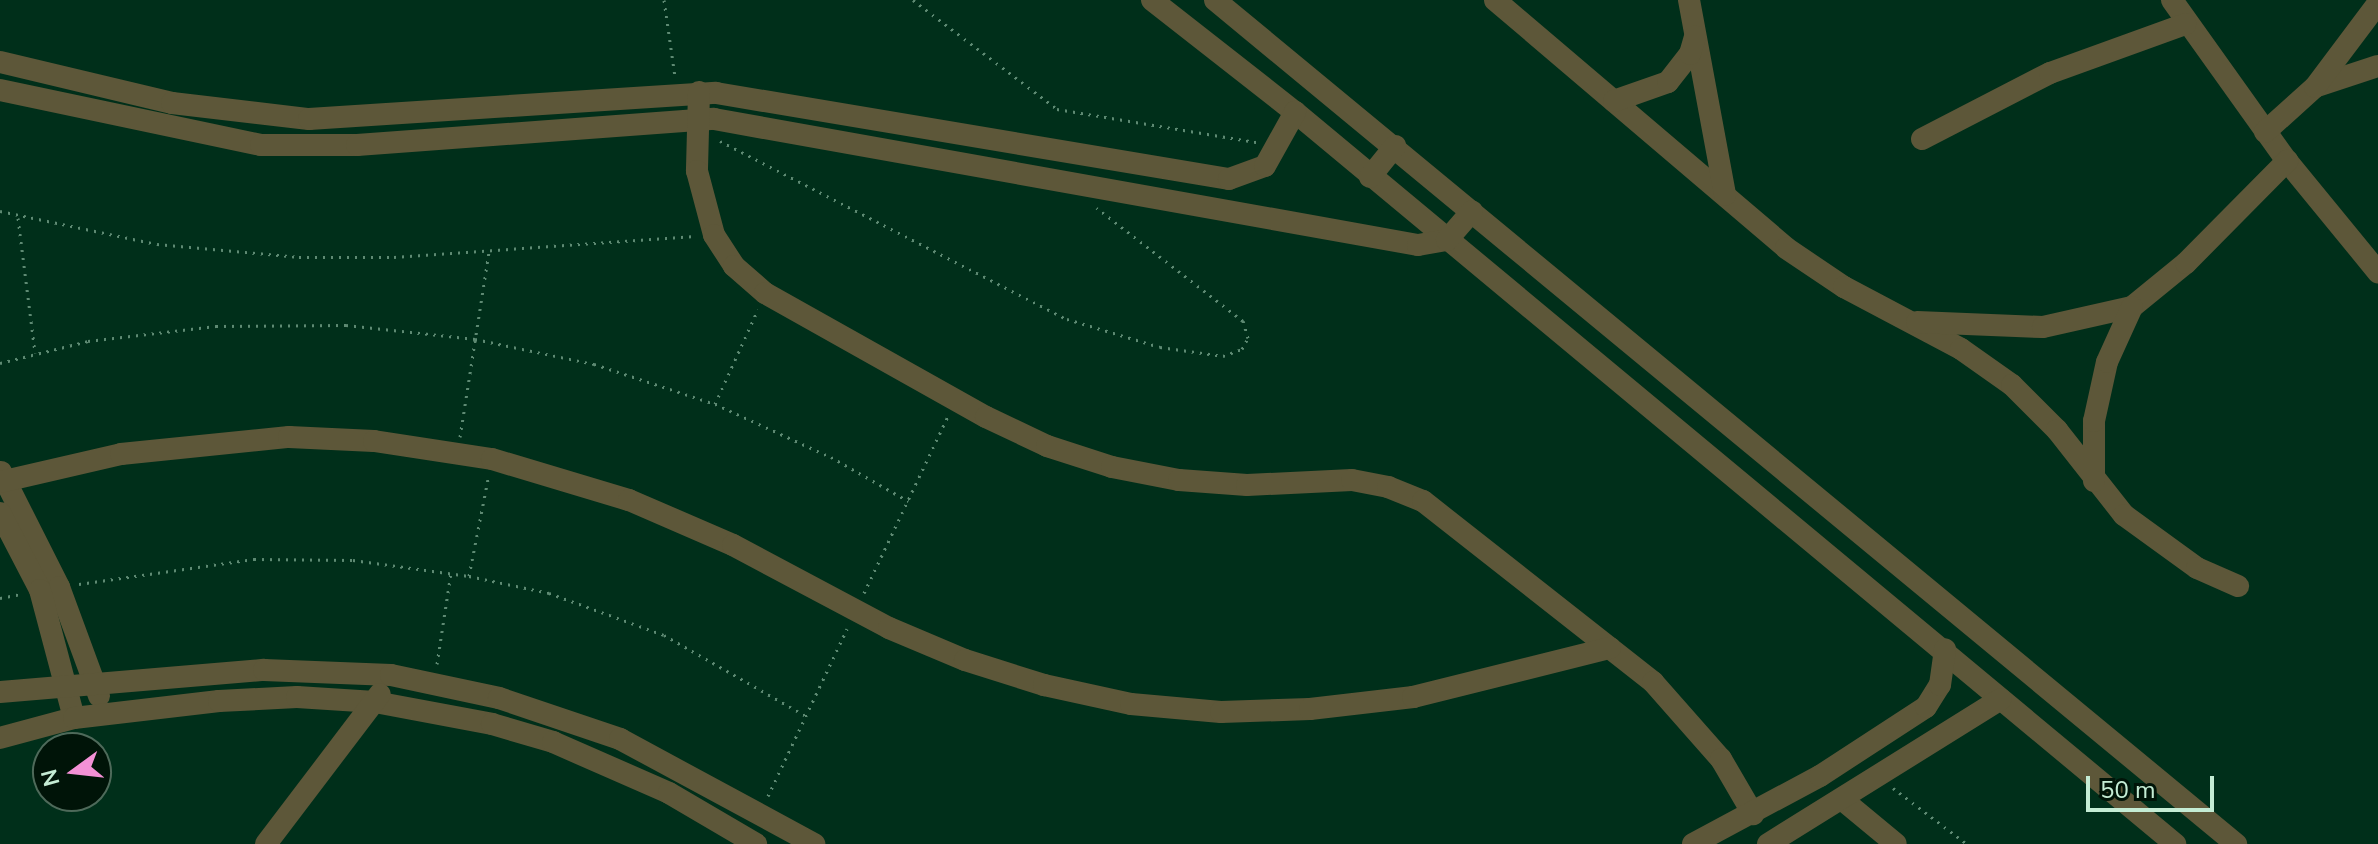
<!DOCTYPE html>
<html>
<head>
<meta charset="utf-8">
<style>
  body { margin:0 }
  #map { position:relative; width:2378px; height:844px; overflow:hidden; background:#002f1a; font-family:"Nunito Sans",sans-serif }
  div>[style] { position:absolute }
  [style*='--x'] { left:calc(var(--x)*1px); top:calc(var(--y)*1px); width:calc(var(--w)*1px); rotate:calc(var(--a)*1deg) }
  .path>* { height:3px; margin-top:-1.5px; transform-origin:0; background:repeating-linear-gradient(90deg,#5e8a73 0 2px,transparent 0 8px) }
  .minor>* { height:22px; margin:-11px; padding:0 11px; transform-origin:11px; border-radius:11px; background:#5d5739 }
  span { translate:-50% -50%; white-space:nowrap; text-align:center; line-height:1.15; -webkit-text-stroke:6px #001408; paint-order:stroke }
  .north { position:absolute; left:32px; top:732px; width:80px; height:80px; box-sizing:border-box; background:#001408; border:2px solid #4e6a5a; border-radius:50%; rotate:255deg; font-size:22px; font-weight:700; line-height:32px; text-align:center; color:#c4ecd4 }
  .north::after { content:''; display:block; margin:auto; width:28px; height:36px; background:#f391d6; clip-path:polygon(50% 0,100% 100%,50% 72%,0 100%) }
  .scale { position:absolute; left:2086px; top:776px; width:128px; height:36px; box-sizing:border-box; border:4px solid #c4ecd4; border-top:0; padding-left:10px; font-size:24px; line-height:28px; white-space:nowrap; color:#c4ecd4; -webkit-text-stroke:6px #001408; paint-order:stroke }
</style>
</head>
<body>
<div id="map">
  <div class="path">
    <i style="--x:664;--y:0;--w:77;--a:81.8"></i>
    <i style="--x:913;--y:0;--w:181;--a:37.1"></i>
    <i style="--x:1057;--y:109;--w:203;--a:9.4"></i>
    <i style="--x:720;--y:141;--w:390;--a:27.2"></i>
    <i style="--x:1067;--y:319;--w:97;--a:16.8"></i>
    <i style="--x:1160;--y:347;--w:64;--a:8.1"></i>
    <i style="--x:1223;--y:356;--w:20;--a:-20"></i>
    <i style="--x:1242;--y:349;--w:13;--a:-61"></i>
    <i style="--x:1248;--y:338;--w:18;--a:-106"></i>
    <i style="--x:1243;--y:321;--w:185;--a:-142.3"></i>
    <i style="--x:0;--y:211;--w:160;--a:11.9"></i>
    <i style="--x:157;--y:244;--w:143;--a:5.2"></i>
    <i style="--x:299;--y:257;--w:95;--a:0"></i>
    <i style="--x:394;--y:257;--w:302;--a:-4"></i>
    <i style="--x:18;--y:218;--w:136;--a:82.8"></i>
    <i style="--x:0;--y:363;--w:91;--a:-14"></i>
    <i style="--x:88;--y:341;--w:129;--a:-6.7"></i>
    <i style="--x:216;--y:326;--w:130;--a:-0.4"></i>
    <i style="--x:346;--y:325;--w:130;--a:6.2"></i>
    <i style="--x:475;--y:339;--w:122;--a:11.9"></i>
    <i style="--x:594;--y:364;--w:127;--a:18.3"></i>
    <i style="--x:715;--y:404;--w:128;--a:24.6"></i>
    <i style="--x:831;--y:457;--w:89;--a:29.7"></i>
    <i style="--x:715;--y:404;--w:104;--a:-65.6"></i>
    <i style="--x:460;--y:437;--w:188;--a:-81.1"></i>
    <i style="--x:469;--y:576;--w:99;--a:-78.9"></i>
    <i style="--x:79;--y:584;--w:177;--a:-8.1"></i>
    <i style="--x:254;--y:559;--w:99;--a:0.6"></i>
    <i style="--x:353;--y:560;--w:117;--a:7.9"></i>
    <i style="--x:469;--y:576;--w:82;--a:12"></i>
    <i style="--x:549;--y:593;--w:122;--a:20.1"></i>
    <i style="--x:664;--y:635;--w:163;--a:29.7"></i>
    <i style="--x:864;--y:593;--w:196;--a:-64.6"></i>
    <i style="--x:0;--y:598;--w:20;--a:-11"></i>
    <i style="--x:437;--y:664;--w:92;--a:-81.3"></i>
    <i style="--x:1893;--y:788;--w:93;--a:37.1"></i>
    <i style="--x:768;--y:796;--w:185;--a:-64.7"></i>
  </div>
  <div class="minor">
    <i style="--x:1152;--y:0;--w:182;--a:38.1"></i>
    <i style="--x:1295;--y:112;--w:1145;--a:39.75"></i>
    <i style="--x:1215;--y:0;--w:1325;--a:39.58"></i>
    <i style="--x:1495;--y:0;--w:382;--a:40.4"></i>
    <i style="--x:1786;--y:248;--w:70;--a:33.9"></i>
    <i style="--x:1844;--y:287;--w:132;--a:27.9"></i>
    <i style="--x:1961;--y:349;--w:62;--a:35.2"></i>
    <i style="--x:2012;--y:385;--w:64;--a:45"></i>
    <i style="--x:2057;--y:430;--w:108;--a:51.8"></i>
    <i style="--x:2124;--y:515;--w:90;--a:36"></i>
    <i style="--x:2197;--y:568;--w:45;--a:23.7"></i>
    <i style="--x:1689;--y:0;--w:198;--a:79.5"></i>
    <i style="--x:2172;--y:0;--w:198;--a:54.5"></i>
    <i style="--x:2287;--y:161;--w:144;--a:50.7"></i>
    <i style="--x:0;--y:62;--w:177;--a:13.4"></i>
    <i style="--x:172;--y:103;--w:138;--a:6.7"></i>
    <i style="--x:309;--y:119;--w:408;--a:-3.7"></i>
    <i style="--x:716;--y:93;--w:520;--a:9.52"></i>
    <i style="--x:1229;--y:179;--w:38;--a:-20"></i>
    <i style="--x:1265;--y:166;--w:62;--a:-60.9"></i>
    <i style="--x:2317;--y:86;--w:64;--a:-18.2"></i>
    <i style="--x:0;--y:90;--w:267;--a:11.9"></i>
    <i style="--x:261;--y:145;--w:96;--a:0"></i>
    <i style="--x:357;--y:145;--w:358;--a:-4.2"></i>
    <i style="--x:714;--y:119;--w:715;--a:10.15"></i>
    <i style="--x:1418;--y:245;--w:29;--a:-10"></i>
    <i style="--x:1447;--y:240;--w:38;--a:-49"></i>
    <i style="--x:699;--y:92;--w:79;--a:91.5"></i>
    <i style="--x:697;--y:171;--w:66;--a:75.1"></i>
    <i style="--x:714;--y:235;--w:37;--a:57"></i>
    <i style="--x:734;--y:266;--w:41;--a:41.1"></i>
    <i style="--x:765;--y:293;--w:253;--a:29.3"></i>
    <i style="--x:986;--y:417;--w:68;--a:25.4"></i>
    <i style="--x:1047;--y:446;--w:68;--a:17.9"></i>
    <i style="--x:1112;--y:467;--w:68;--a:11"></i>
    <i style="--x:1179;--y:480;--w:68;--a:4.2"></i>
    <i style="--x:1247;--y:485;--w:105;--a:-2.7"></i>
    <i style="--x:1352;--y:480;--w:37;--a:11"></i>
    <i style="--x:1388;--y:487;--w:38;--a:22"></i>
    <i style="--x:1423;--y:501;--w:293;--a:38.2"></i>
    <i style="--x:1653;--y:682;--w:103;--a:48.6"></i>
    <i style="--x:1721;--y:759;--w:64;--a:59.8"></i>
    <i style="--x:1614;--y:101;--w:57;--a:-19.4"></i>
    <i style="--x:1668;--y:82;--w:36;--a:-52"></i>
    <i style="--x:1690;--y:54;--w:18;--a:-74"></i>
    <i style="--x:2265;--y:132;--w:67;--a:-42"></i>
    <i style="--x:2315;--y:87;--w:105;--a:-53.1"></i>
    <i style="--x:1922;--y:139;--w:144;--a:-27.3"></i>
    <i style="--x:2050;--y:73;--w:144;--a:-19.9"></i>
    <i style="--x:1370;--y:177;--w:40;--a:-51"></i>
    <i style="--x:1917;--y:322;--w:126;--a:2.3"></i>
    <i style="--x:2043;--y:327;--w:91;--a:-12.7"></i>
    <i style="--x:2132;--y:307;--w:70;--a:-39.2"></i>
    <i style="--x:2186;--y:263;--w:144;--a:-45.3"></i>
    <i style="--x:1;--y:472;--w:129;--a:63.2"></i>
    <i style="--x:59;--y:587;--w:116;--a:69.8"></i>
    <i style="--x:2094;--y:481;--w:60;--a:-90"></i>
    <i style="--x:2094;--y:421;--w:60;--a:-77.6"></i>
    <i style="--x:2107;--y:362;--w:60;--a:-65.6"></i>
    <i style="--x:0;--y:482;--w:124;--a:-13"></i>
    <i style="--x:121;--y:454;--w:169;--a:-5.8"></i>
    <i style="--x:289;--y:437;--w:85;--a:2.7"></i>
    <i style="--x:374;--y:441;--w:119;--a:8.7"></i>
    <i style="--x:492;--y:459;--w:143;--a:16.7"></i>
    <i style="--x:629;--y:500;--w:113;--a:23.4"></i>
    <i style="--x:733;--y:545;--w:177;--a:28"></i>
    <i style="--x:889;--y:628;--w:82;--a:22.8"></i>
    <i style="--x:965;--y:660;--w:83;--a:17.6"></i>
    <i style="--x:1044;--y:685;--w:89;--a:12.3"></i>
    <i style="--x:1131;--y:704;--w:90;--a:5.1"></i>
    <i style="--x:1221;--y:712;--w:89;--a:-1.9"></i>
    <i style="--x:1310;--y:709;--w:104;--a:-6.6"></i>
    <i style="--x:1413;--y:697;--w:203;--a:-14"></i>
    <i style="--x:0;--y:513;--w:87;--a:62.5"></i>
    <i style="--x:40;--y:590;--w:132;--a:75.1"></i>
    <i style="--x:0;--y:692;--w:265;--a:-4.8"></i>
    <i style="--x:264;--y:670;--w:127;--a:2.3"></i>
    <i style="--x:391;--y:675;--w:110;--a:12"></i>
    <i style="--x:499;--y:698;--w:128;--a:18.7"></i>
    <i style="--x:620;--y:739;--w:221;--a:28.4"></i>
    <i style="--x:0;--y:738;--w:77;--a:-15.1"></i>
    <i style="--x:74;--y:718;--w:146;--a:-6.7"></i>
    <i style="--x:219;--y:701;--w:78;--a:-2.9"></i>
    <i style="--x:297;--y:697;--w:78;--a:3.7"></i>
    <i style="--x:375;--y:702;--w:119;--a:10.6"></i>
    <i style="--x:492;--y:724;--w:64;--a:16.4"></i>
    <i style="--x:553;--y:742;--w:127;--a:23.7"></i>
    <i style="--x:669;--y:793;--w:101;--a:30.4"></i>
    <i style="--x:1844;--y:801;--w:67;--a:39.6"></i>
    <i style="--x:266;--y:844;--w:188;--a:-52.8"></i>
    <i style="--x:1693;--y:844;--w:144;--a:-28.2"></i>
    <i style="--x:1820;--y:776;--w:126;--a:-33.1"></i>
    <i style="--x:1926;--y:707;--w:26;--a:-58"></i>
    <i style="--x:1940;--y:685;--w:36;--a:-82"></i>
    <i style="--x:1768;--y:844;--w:274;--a:-31.9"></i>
  </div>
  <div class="north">N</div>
  <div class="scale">50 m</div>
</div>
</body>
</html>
